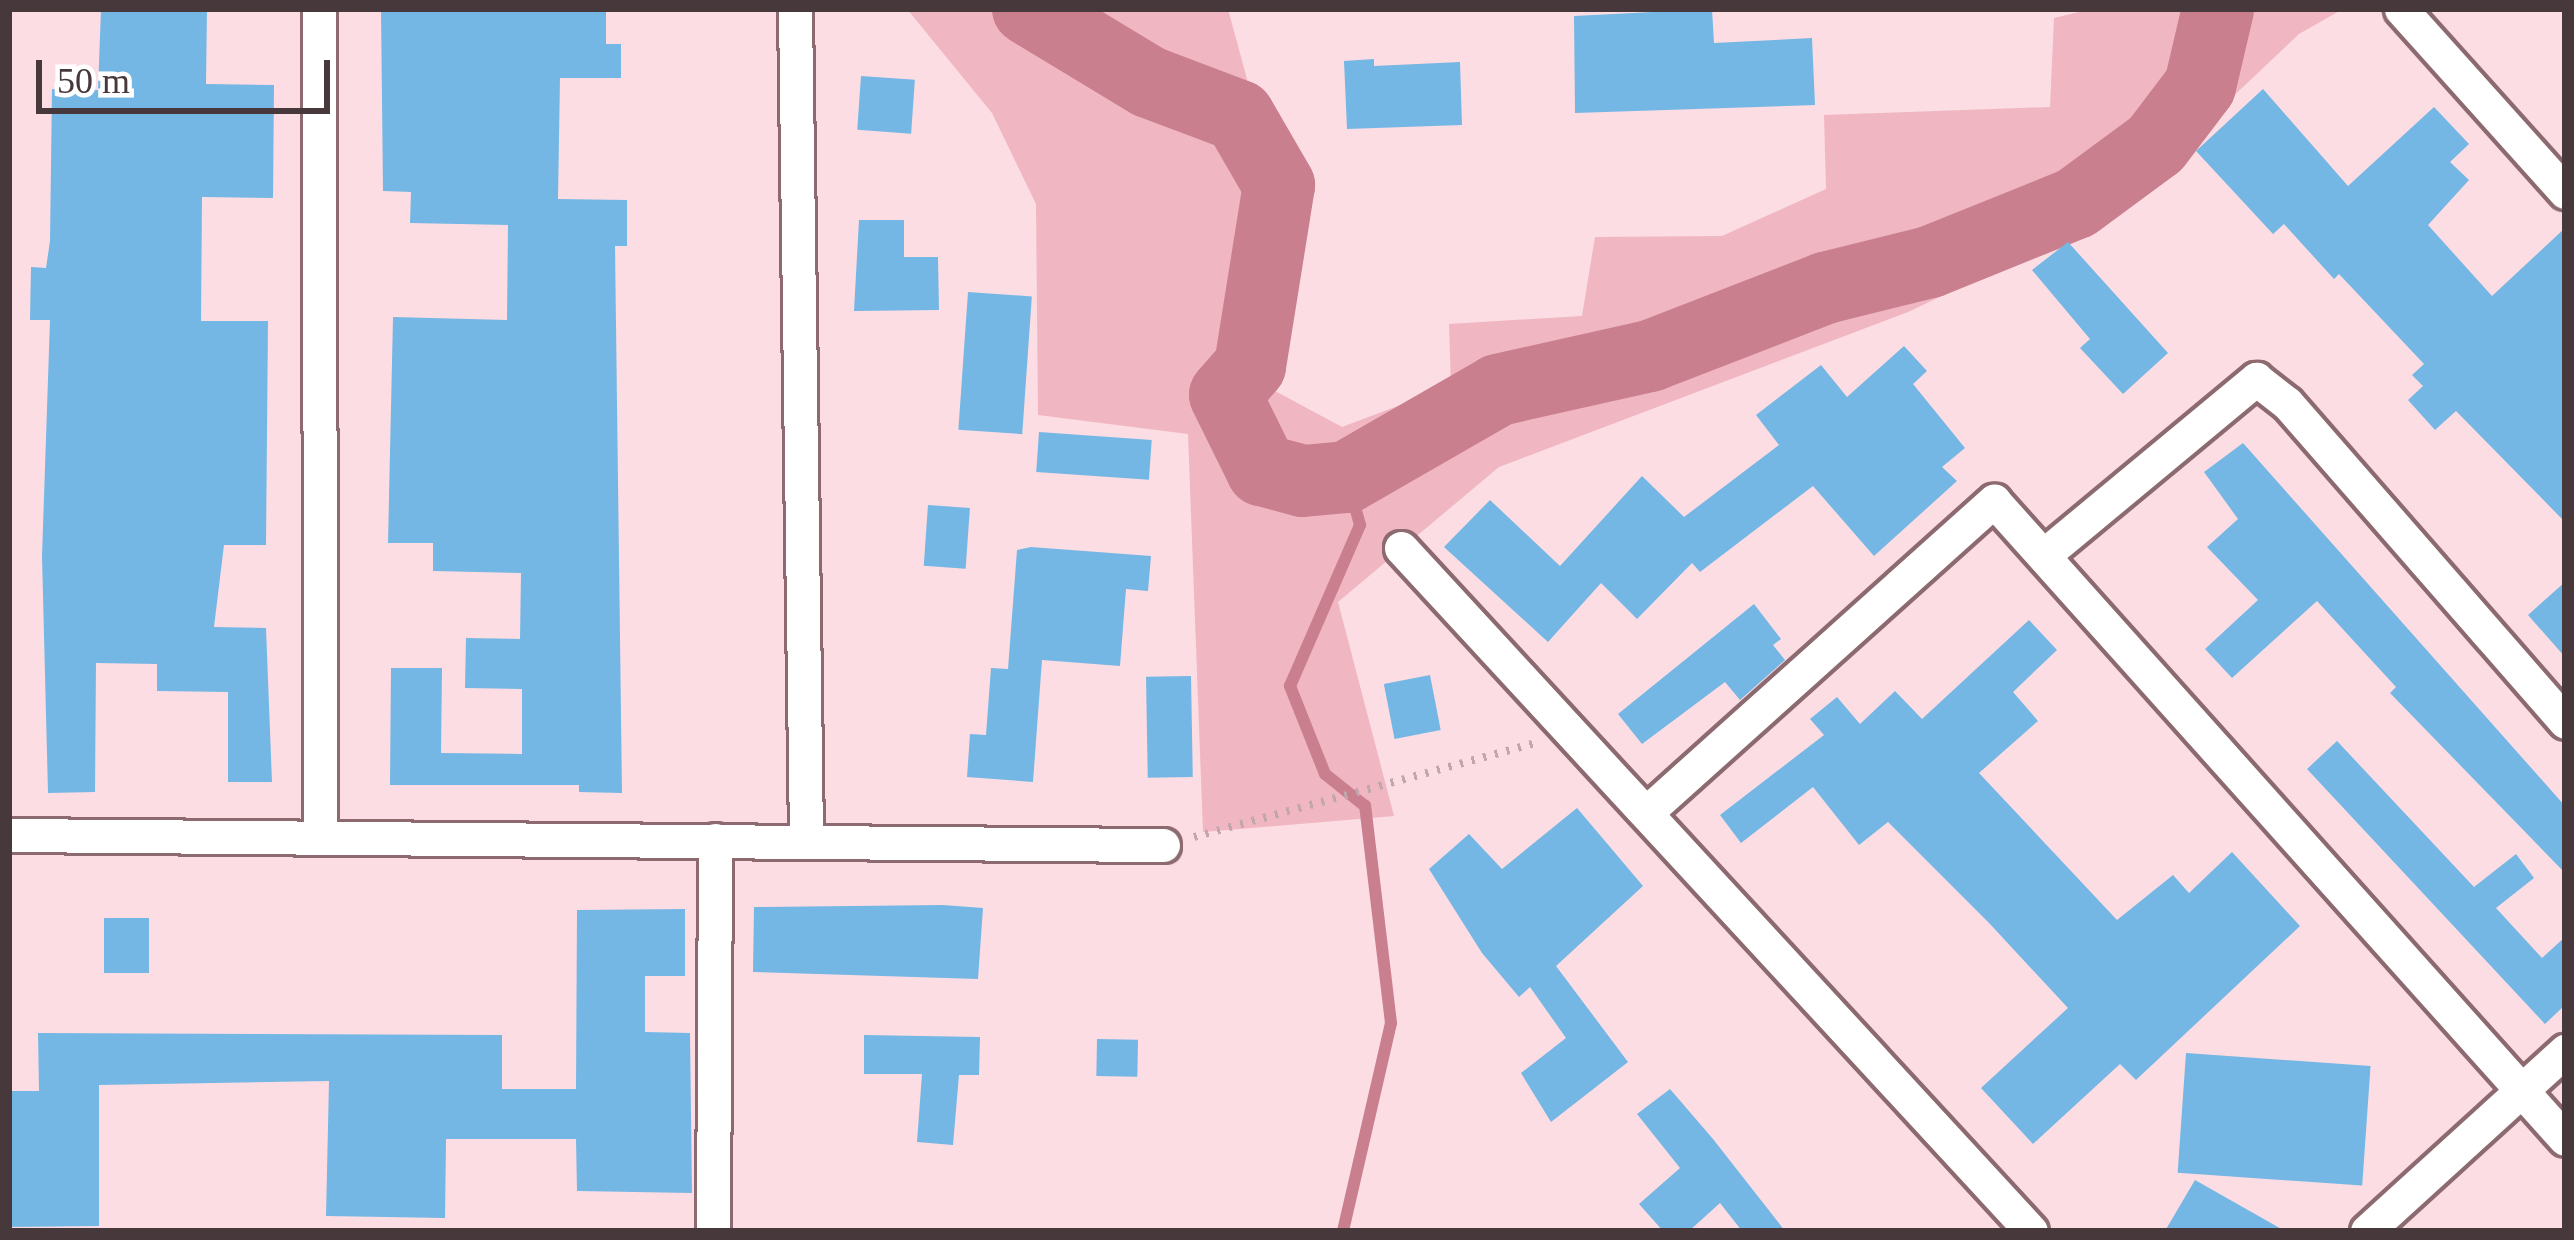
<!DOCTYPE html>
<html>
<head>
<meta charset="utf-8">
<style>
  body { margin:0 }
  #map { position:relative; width:2574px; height:1240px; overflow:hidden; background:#fcdde3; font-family:"Times New Roman",serif }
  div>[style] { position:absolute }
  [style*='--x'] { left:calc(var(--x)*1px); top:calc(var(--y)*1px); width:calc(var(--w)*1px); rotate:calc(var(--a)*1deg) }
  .green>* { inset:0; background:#f0b6c1 }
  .stream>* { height:12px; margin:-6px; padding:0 6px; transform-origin:6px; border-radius:6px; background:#ca7f8f }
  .river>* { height:72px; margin:-36px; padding:0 36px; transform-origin:36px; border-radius:36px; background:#ca7f8f }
  .building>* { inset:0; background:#74b7e4; transform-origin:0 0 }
  .path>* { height:8px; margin-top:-4px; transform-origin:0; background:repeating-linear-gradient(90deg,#c1a7ac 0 3px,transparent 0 12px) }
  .roads { filter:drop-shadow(3px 0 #8c6a70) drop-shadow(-3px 0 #8c6a70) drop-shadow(0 3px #8c6a70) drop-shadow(0 -3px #8c6a70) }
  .street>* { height:33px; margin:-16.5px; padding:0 16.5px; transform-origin:16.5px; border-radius:16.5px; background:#fff }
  span { translate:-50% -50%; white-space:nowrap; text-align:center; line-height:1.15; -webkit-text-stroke:9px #fff; paint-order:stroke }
  .frame { position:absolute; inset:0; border:12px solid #47383b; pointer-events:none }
  .scale { position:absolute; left:36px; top:60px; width:294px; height:54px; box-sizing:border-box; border:6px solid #47383b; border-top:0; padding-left:15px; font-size:36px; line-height:42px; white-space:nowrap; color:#47383b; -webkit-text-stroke:9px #fff; paint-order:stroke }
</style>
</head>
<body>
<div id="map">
  <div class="green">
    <i style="clip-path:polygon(907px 9px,1228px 9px,1283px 212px,1264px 342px,1275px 391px,1342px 427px,1451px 386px,1449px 324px,1582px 316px,1595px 237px,1722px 236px,1826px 189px,1824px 115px,2050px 107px,2054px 18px,2092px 9px,2343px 9px,2299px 34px,2103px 219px,1908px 312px,1499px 467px,1338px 602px,1394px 816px,1203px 832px,1188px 434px,1038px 415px,1036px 204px,992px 113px)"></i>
  </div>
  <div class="stream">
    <i style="--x:1343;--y:1231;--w:213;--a:-77"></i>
    <i style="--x:1391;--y:1023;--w:219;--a:-96.8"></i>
    <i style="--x:1365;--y:806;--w:51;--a:-141.3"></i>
    <i style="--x:1325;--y:774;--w:95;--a:-111.7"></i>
    <i style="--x:1290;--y:686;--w:176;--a:-66.5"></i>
    <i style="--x:1360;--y:525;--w:50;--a:-105.2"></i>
  </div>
  <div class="river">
    <i style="--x:1028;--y:9;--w:141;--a:31.1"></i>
    <i style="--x:1149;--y:82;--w:96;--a:20.7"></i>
    <i style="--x:1239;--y:116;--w:80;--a:59.9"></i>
    <i style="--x:1279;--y:185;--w:183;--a:99.1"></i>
    <i style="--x:1250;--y:366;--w:38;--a:131"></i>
    <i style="--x:1225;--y:395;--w:84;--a:63.7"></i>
    <i style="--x:1262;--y:470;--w:42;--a:15"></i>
    <i style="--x:1303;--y:481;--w:44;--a:-5.2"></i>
    <i style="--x:1347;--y:477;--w:174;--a:-29.9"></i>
    <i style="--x:1498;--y:390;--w:156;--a:-12.6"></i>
    <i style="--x:1650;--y:356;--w:188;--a:-21.2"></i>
    <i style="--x:1825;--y:288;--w:108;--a:-13.9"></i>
    <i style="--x:1930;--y:262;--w:157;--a:-22"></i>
    <i style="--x:2076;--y:203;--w:99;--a:-36.4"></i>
    <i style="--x:2156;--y:144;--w:73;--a:-52.8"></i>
    <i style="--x:2200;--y:86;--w:79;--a:-76.8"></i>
  </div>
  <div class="building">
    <i style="clip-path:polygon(101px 9px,207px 9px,206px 84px,274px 85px,273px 198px,202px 197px,201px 321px,268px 321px,266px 545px,224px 545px,214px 627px,266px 628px,272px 782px,228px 782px,228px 692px,157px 691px,157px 664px,96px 663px,95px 792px,48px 793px,42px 556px,50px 320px,30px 320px,31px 267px,46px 268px,50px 241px,52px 89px,98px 90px)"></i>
    <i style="clip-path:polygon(381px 9px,606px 9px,606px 44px,621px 44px,621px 78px,560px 78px,558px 199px,627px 200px,627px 246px,615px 246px,622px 793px,579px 792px,579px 785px,390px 785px,391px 668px,442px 668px,441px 753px,522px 754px,522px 689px,465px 688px,466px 638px,520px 639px,521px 573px,433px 571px,433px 543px,388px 543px,393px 317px,507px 320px,508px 225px,410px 223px,411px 192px,383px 191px)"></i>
    <i style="clip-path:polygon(1712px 9px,1714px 43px,1812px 38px,1815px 105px,1575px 113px,1574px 16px)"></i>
    <i style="clip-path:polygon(1374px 59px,1374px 66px,1460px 62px,1462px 125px,1347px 129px,1344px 61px)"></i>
    <i style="left:861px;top:76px;width:54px;height:54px;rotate:4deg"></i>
    <i style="clip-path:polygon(2263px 89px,2348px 186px,2434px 107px,2469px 144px,2450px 162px,2469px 180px,2428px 225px,2492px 296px,2565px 228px,2565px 522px,2456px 411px,2435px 430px,2408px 400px,2423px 386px,2412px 375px,2424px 364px,2339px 274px,2334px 279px,2284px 224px,2273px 234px,2196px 151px)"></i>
    <i style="clip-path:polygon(859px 220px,904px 220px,904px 257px,938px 257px,939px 310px,854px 311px)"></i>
    <i style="clip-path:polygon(2068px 242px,2168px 353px,2123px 394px,2080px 348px,2090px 339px,2032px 270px)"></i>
    <i style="left:968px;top:292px;width:64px;height:138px;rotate:4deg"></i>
    <i style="clip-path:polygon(1904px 346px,1927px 371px,1913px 384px,1965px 448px,1942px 467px,1957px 481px,1874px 556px,1813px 486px,1700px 572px,1692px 563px,1637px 619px,1601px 583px,1548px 642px,1444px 547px,1490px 500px,1560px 566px,1642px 476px,1684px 517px,1779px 445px,1756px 415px,1821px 365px,1847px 397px)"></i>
    <i style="left:1039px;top:432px;width:113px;height:40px;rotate:4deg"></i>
    <i style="clip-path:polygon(2243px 443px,2565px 806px,2565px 873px,2390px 693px,2396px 687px,2317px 601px,2232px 678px,2205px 649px,2258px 600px,2207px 547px,2238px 519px,2204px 472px)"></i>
    <i style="left:928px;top:505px;width:42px;height:61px;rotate:4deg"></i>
    <i style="clip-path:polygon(1031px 547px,1151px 556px,1148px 591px,1126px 589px,1120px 666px,1042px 660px,1033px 782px,967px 777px,970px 734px,986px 735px,991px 668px,1008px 669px,1017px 550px)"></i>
    <i style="clip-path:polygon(2565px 582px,2565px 657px,2528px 615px)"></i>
    <i style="clip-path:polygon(1754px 604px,1781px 639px,1773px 645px,1785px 660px,1740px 700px,1725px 682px,1642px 744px,1618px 714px)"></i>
    <i style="clip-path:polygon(2029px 620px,2057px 650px,2013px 692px,2038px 721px,1979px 773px,2117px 920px,2173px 875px,2189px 893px,2232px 852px,2300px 926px,2136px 1080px,2120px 1064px,2033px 1144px,1981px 1088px,2068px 1008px,1990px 924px,1888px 822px,1859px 845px,1813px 787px,1741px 843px,1720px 815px,1824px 735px,1810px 719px,1837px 697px,1860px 724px,1895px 691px,1922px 719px)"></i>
    <i style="left:1430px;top:675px;width:56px;height:47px;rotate:79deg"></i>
    <i style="left:1191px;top:676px;width:101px;height:45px;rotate:89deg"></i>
    <i style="clip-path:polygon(2337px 741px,2474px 887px,2516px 854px,2534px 878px,2496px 908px,2542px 958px,2565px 937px,2565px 1005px,2545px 1024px,2307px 769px)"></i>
    <i style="clip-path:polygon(1577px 808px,1643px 886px,1556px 966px,1628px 1062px,1551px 1122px,1521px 1073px,1566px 1038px,1530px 987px,1519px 997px,1482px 953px,1429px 869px,1469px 834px,1502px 869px)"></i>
    <i style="clip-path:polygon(943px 905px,983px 908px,978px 979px,753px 972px,754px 907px)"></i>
    <i style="clip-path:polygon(685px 909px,685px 976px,645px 976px,645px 1032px,690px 1033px,692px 1193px,577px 1191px,576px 1139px,446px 1139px,445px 1218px,326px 1216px,329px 1081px,99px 1085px,99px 1226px,9px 1227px,9px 1091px,39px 1091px,38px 1033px,502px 1035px,502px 1089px,576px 1089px,577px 910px)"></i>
    <i style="left:149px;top:918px;width:55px;height:45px;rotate:90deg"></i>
    <i style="clip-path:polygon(864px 1035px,980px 1037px,979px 1075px,959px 1075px,953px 1145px,917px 1142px,922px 1074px,864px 1074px)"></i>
    <i style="left:1097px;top:1039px;width:41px;height:37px;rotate:1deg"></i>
    <i style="left:2186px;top:1053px;width:185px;height:120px;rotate:4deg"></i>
    <i style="clip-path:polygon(1670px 1089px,1713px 1139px,1785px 1231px,1742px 1231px,1720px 1203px,1689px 1231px,1663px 1231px,1639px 1204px,1680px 1168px,1637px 1114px)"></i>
    <i style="clip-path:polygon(2195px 1180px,2285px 1231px,2165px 1231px)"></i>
  </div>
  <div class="path">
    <i style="--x:1194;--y:837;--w:357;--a:-15.4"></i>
  </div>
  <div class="roads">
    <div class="street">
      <i style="--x:319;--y:9;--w:829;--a:89.93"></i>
      <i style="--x:795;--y:9;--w:833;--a:89.24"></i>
      <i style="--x:2401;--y:9;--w:246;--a:48.1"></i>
      <i style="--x:1401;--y:548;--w:929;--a:47.31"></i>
      <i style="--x:2044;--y:555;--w:276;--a:-39.7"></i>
      <i style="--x:2256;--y:379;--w:39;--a:38"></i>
      <i style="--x:2287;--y:403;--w:423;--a:48.9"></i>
      <i style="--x:1648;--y:811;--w:465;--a:-41.9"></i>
      <i style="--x:1994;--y:501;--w:856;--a:48.17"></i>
      <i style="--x:9;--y:835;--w:1154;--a:0.5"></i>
      <i style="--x:713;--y:1231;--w:391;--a:-89.7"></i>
      <i style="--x:2367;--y:1231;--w:268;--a:-42.3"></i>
    </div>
  </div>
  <div class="frame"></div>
  <div class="scale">50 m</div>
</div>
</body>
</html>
